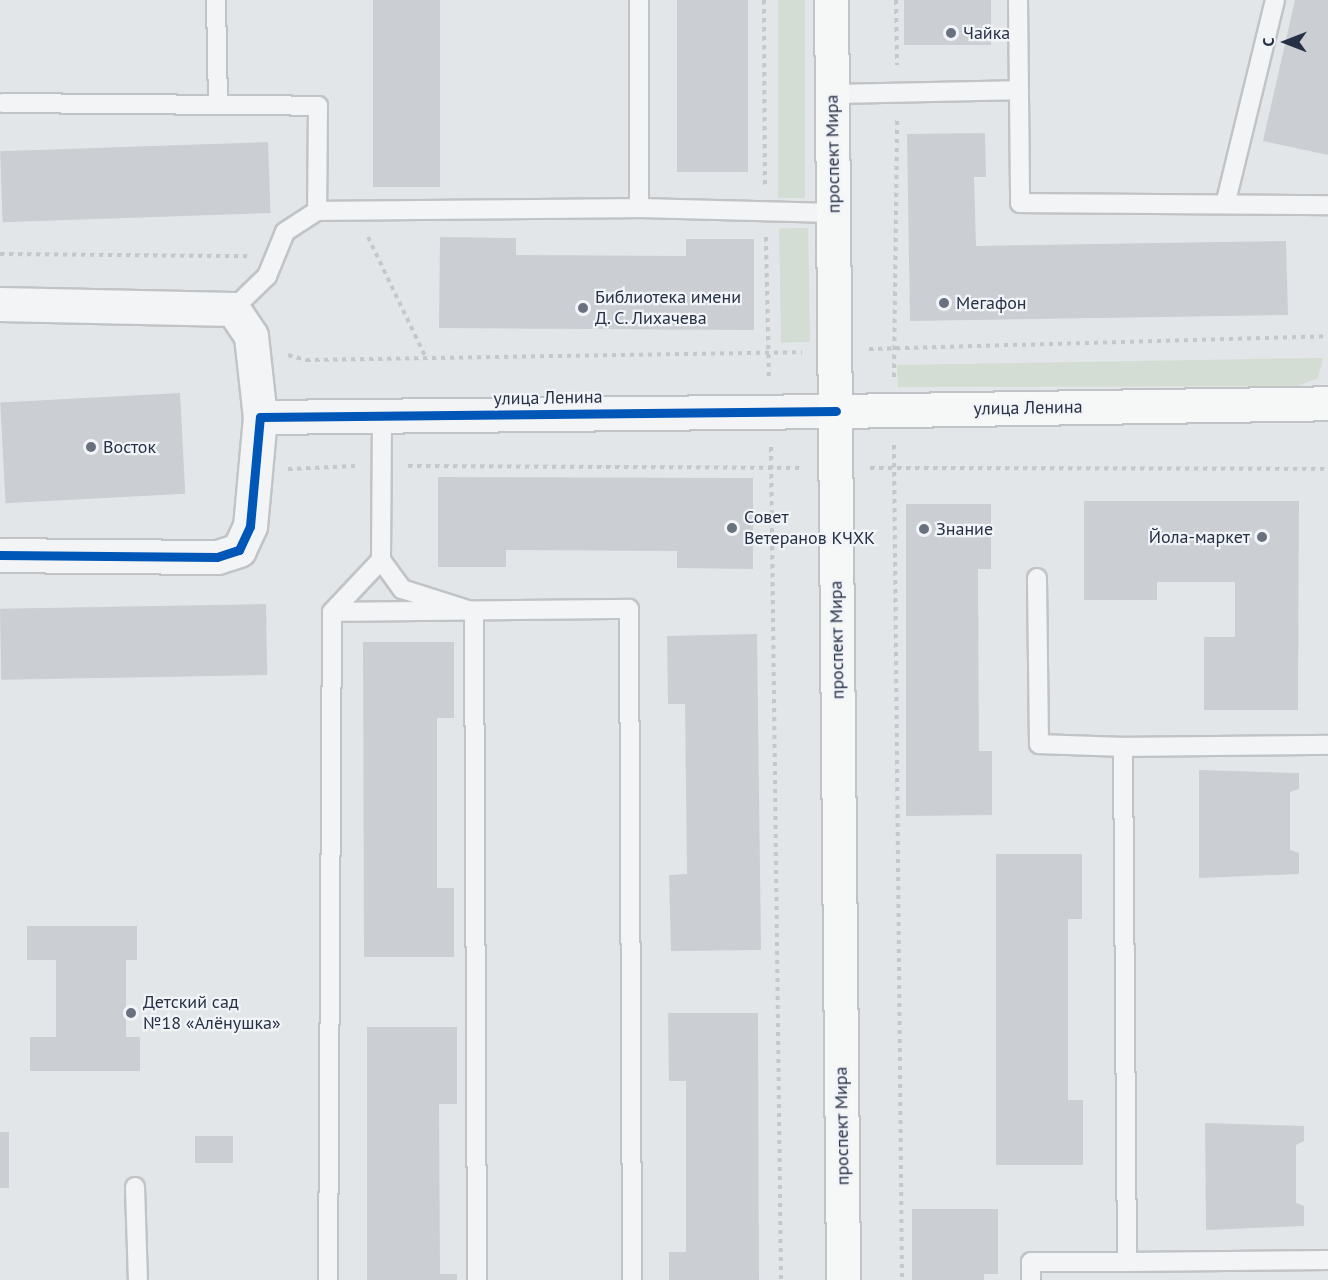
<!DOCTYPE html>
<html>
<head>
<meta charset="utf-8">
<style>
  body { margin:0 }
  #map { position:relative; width:1328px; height:1280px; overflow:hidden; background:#e3e6e9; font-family:"PT Sans",sans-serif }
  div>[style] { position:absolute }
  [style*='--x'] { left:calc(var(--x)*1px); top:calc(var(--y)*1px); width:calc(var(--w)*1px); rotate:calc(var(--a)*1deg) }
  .green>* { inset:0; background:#d3ddd3; transform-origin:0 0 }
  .building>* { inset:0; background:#cbced2; transform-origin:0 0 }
  .path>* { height:4px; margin-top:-2px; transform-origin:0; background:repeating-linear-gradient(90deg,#c4c7cc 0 4.5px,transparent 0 9px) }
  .roads { filter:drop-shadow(2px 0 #c1c4c7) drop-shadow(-2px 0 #c1c4c7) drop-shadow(0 2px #c1c4c7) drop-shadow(0 -2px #c1c4c7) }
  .service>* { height:18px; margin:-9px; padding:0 9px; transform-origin:9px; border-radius:9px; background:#f3f4f5 }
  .tertiary>* { height:33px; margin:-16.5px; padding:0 16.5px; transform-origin:16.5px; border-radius:16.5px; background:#f3f4f5 }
  .secondary>* { height:33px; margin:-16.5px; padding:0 16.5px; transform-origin:16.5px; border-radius:16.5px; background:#f6f7f7 }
  .cycleway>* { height:9px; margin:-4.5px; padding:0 4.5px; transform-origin:4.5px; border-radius:4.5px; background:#0057b8 }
  .dots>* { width:16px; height:16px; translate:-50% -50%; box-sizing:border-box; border:3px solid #f1f4f8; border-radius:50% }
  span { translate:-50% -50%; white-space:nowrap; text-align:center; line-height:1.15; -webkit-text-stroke:4.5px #f1f4f8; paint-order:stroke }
  .poi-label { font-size:18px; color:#273145 }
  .left { translate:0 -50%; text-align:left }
  .right { translate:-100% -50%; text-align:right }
  .street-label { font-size:18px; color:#273145 }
  .north { position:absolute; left:1256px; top:12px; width:60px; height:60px; -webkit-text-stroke:4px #f1f4f8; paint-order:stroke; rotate:270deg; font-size:16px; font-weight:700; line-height:24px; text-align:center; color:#273145 }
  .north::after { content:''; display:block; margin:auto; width:21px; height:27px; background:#273145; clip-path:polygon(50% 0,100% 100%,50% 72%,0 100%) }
</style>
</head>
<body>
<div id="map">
  <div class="green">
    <i style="left:778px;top:0;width:27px;height:198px"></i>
    <i style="left:808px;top:228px;width:114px;height:29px;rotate:89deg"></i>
    <i style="clip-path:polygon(1323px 358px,1318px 378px,1298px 386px,898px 387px,897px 365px)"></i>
  </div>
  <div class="building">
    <i style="left:373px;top:0;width:67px;height:187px"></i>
    <i style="left:677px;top:0;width:71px;height:172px"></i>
    <i style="left:904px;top:0;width:87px;height:45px"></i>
    <i style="clip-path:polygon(1295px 0,1328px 0,1328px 155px,1263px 141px)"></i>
    <i style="clip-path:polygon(985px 133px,986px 177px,974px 177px,976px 246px,1286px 241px,1288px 315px,910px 321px,907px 134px)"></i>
    <i style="left:268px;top:142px;width:71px;height:268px;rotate:88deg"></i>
    <i style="clip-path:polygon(440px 237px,516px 238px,516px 255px,686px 256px,686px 239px,754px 239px,754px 330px,439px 328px)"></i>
    <i style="left:180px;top:393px;width:101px;height:180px;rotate:87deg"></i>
    <i style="clip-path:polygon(438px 477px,753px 478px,753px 569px,677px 568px,677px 551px,506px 550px,506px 567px,438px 567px)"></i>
    <i style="clip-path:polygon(1084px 501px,1299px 501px,1298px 710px,1204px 710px,1204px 637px,1235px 637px,1235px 582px,1157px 582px,1157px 600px,1084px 600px)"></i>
    <i style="clip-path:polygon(906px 504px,991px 504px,991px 569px,978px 569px,979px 751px,992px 751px,992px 815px,906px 816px)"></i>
    <i style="left:266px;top:604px;width:71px;height:266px;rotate:89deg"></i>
    <i style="clip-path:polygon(757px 634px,761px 950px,671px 951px,669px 875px,687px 874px,685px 704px,668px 704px,667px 636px)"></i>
    <i style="clip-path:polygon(363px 642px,454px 642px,454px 718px,437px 718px,437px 888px,454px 888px,454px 957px,364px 957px)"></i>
    <i style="clip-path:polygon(1199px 770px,1299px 773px,1299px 789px,1290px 792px,1290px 850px,1299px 853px,1299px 874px,1199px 878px)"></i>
    <i style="clip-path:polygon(996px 854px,1082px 854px,1082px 919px,1068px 919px,1068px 1100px,1083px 1100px,1083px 1165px,996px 1165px)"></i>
    <i style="clip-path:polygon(27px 926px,137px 926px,137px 960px,126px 960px,126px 1037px,140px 1037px,140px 1071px,30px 1071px,30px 1037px,56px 1037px,56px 960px,27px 960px)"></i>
    <i style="clip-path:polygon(668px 1013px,758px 1013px,759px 1280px,669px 1280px,669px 1252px,686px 1252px,686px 1081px,669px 1081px)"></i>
    <i style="clip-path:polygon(367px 1027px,457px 1027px,457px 1104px,439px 1104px,440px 1274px,457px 1274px,457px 1280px,367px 1280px)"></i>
    <i style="clip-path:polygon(1205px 1123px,1304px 1126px,1304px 1141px,1296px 1145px,1296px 1203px,1304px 1206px,1304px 1226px,1206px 1230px)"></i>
    <i style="left:0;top:1132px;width:9px;height:56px"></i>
    <i style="left:195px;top:1136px;width:38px;height:27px"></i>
    <i style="clip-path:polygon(912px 1209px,998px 1209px,998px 1274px,984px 1274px,984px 1280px,912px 1280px)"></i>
  </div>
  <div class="path">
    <i style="--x:764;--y:0;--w:185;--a:89.7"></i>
    <i style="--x:896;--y:0;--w:65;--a:89.1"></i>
    <i style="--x:368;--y:237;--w:134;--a:64.4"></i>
    <i style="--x:766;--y:237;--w:142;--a:88.8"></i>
    <i style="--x:0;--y:254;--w:248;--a:0.5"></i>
    <i style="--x:869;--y:349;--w:459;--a:-1.6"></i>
    <i style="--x:288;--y:355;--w:19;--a:16"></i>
    <i style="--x:306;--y:360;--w:496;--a:-0.9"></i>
    <i style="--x:894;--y:377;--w:259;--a:-89.3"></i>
    <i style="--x:894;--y:445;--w:835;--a:89.45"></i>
    <i style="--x:771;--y:447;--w:833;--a:89.31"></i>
    <i style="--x:408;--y:466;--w:394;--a:0.3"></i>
    <i style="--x:870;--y:468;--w:458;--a:0.1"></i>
    <i style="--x:288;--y:469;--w:67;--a:-2.6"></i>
  </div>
  <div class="roads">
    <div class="service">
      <i style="--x:216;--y:0;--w:105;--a:88.9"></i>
      <i style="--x:639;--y:0;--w:208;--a:90"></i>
      <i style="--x:639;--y:208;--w:195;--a:1.5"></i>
      <i style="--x:1018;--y:0;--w:203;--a:89.4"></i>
      <i style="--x:1020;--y:203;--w:308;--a:0.4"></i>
      <i style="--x:832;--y:94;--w:186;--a:-1.2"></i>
      <i style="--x:3;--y:103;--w:315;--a:0.5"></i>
      <i style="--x:318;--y:106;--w:105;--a:90.5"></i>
      <i style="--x:317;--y:211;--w:38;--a:147"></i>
      <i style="--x:285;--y:232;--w:48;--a:112.2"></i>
      <i style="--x:267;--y:276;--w:47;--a:135.9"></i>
      <i style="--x:1226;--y:201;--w:207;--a:-76.3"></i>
      <i style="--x:317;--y:211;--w:322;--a:-0.5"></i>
      <i style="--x:382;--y:417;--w:143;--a:90.4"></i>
      <i style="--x:381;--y:560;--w:36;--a:54"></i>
      <i style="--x:402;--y:589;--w:76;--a:17.7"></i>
      <i style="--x:474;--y:612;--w:668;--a:89.74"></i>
      <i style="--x:381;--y:560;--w:71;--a:133.3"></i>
      <i style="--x:332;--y:612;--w:297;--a:-0.6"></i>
      <i style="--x:629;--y:609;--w:671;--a:89.74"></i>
      <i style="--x:1123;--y:747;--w:205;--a:-0.6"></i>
      <i style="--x:135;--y:1187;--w:93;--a:88.2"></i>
      <i style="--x:1127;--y:1262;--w:201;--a:-0.6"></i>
      <i style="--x:328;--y:1280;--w:668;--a:-89.66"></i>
      <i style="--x:1031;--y:1280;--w:18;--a:-90"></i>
      <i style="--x:1031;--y:1262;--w:96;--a:0"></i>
      <i style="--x:1127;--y:1262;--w:515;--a:-90.45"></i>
      <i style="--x:1123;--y:747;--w:84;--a:-178"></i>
      <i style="--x:1039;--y:744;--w:166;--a:-90.7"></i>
    </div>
    <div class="tertiary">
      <i style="--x:0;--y:304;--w:233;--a:1.2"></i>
      <i style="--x:233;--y:309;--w:32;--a:56"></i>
      <i style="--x:251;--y:336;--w:81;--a:83.7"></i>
      <i style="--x:260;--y:417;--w:109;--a:95.2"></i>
      <i style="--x:250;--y:526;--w:26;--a:115"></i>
      <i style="--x:239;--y:550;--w:23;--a:162"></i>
      <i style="--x:217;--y:557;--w:217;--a:-179.5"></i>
      <i style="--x:260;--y:417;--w:576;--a:-0.6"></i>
    </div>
    <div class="secondary">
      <i style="--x:831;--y:0;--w:1280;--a:89.46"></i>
      <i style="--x:836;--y:411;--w:492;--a:-0.9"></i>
    </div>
  </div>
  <div class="cycleway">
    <i style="--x:0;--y:555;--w:217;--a:0.5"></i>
    <i style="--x:217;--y:557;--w:23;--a:-18"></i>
    <i style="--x:239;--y:550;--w:26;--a:-65"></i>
    <i style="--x:250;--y:526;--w:109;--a:-84.8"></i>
    <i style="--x:260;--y:417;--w:576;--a:-0.6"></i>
  </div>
  <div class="dots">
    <i style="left:951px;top:33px;background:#69707e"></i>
    <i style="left:944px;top:303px;background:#69707e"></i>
    <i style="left:583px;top:308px;background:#69707e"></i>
    <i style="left:91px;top:447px;background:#69707e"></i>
    <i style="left:732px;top:528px;background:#69707e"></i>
    <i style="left:924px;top:529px;background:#69707e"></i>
    <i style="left:1262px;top:537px;background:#69707e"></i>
    <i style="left:131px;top:1013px;background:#69707e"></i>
  </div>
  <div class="poi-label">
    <span class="left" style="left:963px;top:33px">Чайка</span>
    <span class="left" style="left:595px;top:308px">Библиотека имени<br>Д. С. Лихачева</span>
    <span class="left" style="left:956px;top:303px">Мегафон</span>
    <span class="left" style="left:103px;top:447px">Восток</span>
    <span class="left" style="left:744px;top:528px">Совет<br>Ветеранов КЧХК</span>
    <span class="left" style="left:936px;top:529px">Знание</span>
    <span class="right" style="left:1250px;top:537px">Йола-маркет</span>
    <span class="left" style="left:143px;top:1013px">Детский сад<br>№18 «Алёнушка»</span>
  </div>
  <div class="street-label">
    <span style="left:833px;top:154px;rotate:-91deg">проспект Мира</span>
    <span style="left:548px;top:398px;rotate:-1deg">улица Ленина</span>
    <span style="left:1028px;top:408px;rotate:-1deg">улица Ленина</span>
    <span style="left:837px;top:640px;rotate:-91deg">проспект Мира</span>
    <span style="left:842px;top:1126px;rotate:-91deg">проспект Мира</span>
  </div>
  <div class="north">С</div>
</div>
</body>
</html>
